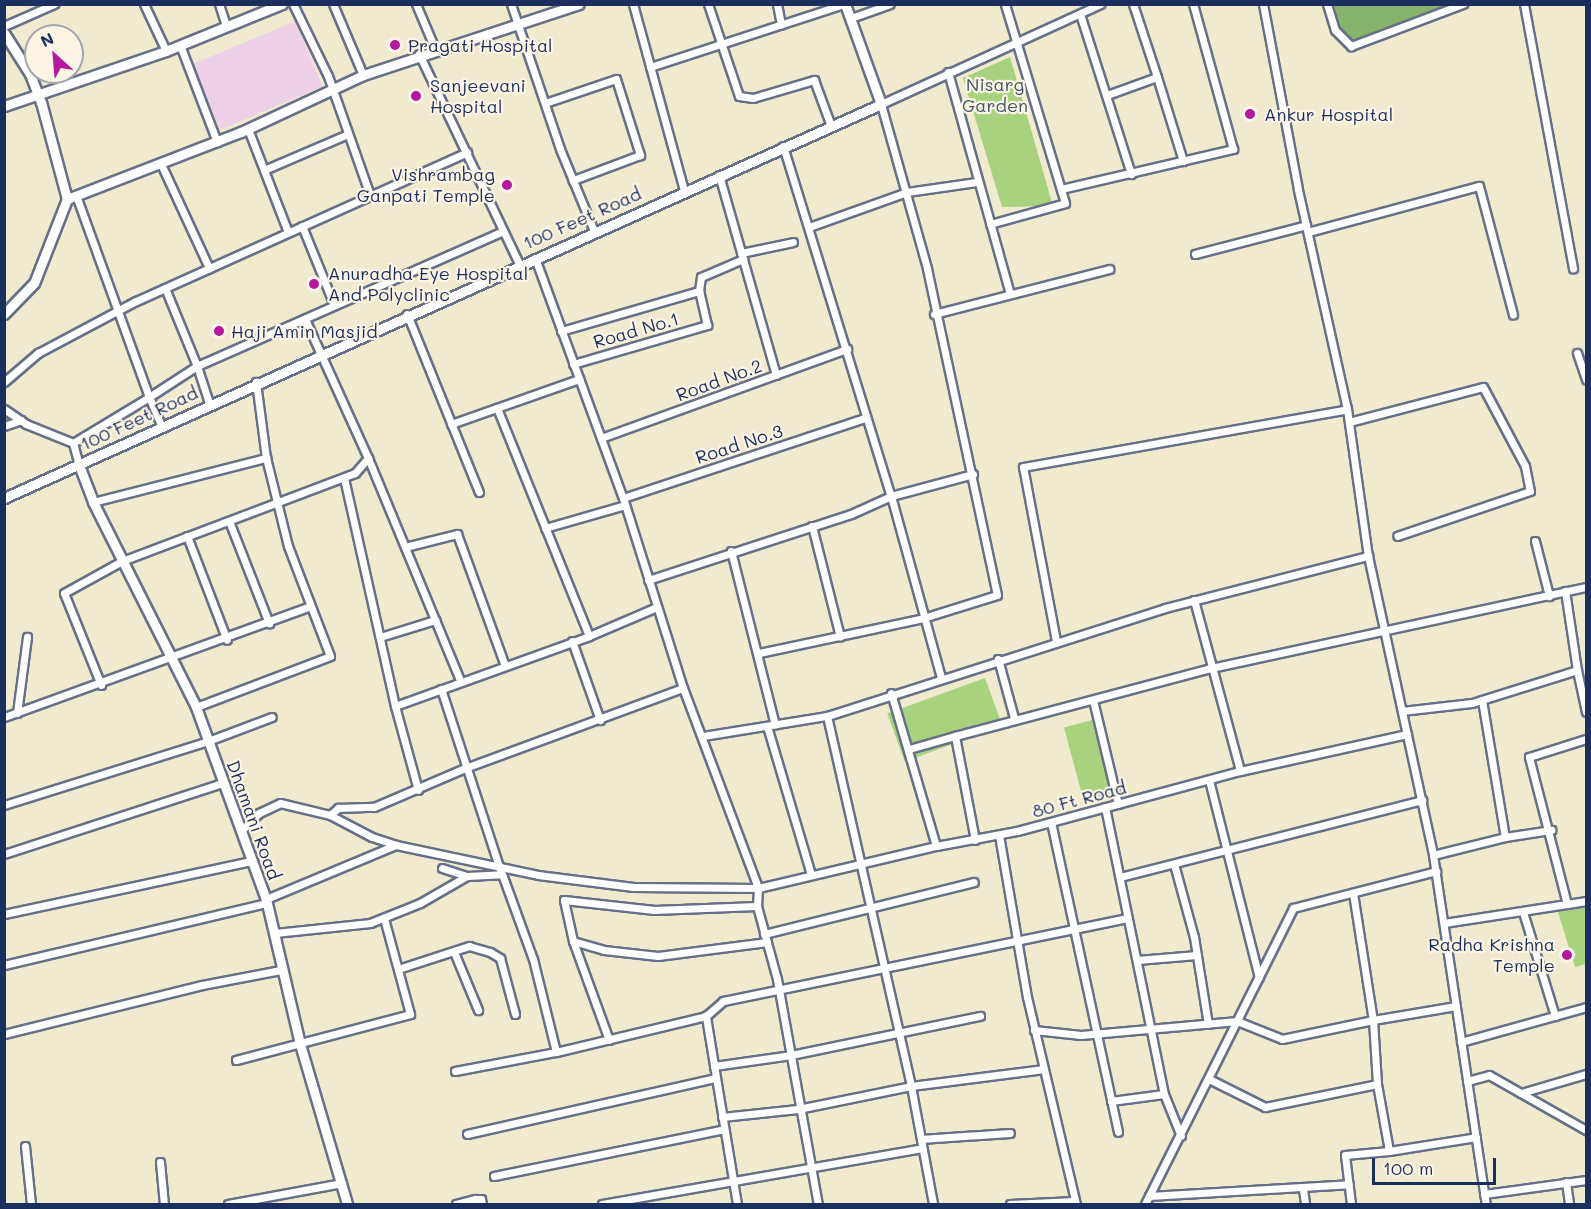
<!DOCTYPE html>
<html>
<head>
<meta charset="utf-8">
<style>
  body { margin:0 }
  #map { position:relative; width:1591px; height:1209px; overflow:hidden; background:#f0eacf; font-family:Mali,sans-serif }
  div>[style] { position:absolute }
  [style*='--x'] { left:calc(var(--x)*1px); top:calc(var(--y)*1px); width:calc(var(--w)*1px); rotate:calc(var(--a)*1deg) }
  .built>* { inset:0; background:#eed0e7; transform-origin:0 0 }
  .green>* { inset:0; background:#a8d27e; transform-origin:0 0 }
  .forest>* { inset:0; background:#86b46d }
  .roads { filter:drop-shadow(2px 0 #667086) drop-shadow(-2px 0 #667086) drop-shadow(0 2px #667086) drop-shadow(0 -2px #667086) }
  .street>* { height:7px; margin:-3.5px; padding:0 3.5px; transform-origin:3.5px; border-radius:3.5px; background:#fff }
  .secondary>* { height:9px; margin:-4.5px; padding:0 4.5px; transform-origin:4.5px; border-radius:4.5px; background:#fff }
  .dots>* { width:16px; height:16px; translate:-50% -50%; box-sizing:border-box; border:3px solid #fcf5e5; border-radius:50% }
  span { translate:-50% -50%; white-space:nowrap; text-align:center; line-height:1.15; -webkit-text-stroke:4.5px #fcf5e5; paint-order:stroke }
  .poi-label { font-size:18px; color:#1b2f5e }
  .left { translate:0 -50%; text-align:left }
  .right { translate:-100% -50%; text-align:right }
  .park-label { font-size:18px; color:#3e5866 }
  .street-label { font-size:18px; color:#1b2f5e }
  .frame { position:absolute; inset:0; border:6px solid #1b2f5e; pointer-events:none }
  .north { position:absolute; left:24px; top:24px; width:60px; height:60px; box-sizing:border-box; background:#fcf5e5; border:2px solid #a2a6af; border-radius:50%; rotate:334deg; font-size:16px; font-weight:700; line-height:24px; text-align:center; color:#1b2f5e }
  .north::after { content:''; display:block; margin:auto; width:21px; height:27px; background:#b5179e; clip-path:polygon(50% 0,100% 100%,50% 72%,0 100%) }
  .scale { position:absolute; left:1372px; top:1158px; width:124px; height:27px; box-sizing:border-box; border:3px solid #1b2f5e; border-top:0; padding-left:8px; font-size:18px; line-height:21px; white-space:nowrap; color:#1b2f5e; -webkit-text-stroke:4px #fcf5e5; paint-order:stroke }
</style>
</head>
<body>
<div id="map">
  <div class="built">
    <i style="left:295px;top:21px;width:71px;height:111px;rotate:67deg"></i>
  </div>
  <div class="green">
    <i style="clip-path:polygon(1010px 57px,1053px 206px,1002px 207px,963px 78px)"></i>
    <i style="left:985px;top:678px;width:51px;height:104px;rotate:70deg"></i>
    <i style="left:1092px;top:720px;width:79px;height:29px;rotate:75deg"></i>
    <i style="clip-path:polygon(1586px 907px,1586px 964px,1575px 967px,1558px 912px)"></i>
  </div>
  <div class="forest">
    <i style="clip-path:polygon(1334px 5px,1334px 4px,1449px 5px,1352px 41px,1339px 27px)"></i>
  </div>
  <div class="roads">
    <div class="street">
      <i style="--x:144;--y:4;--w:52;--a:64.9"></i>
      <i style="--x:219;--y:4;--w:22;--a:72"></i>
      <i style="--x:293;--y:4;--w:80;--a:64.1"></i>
      <i style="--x:328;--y:76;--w:126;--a:70.6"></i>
      <i style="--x:333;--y:4;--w:77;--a:67.1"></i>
      <i style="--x:416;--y:4;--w:49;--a:67.1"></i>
      <i style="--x:511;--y:4;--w:153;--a:71.3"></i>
      <i style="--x:560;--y:149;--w:89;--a:67.5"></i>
      <i style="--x:633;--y:4;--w:194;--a:74.7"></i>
      <i style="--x:708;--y:4;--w:97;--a:71.4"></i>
      <i style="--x:739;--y:96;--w:14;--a:8"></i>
      <i style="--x:753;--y:98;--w:64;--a:-16.4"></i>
      <i style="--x:814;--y:80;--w:49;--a:69.7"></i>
      <i style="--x:777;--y:4;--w:21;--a:79"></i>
      <i style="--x:1263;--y:4;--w:189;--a:79.3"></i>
      <i style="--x:1298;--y:190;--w:224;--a:77.4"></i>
      <i style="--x:1347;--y:409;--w:148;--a:81.9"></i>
      <i style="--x:1327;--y:4;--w:27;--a:73"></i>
      <i style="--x:1335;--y:30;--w:23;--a:45"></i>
      <i style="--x:1351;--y:46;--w:120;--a:-20.6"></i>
      <i style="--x:1524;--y:4;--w:269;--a:79.5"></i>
      <i style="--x:1080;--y:14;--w:168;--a:72.3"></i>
      <i style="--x:851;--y:18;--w:41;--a:-19.7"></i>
      <i style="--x:4;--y:26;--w:55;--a:-23.7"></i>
      <i style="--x:180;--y:45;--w:104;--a:69.1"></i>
      <i style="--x:419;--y:54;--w:233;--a:64.5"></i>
      <i style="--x:650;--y:67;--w:204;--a:-18"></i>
      <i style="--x:948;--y:72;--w:230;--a:74.4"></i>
      <i style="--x:1157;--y:77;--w:88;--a:72.8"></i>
      <i style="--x:1107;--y:95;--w:53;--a:-19.8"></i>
      <i style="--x:1157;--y:77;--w:77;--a:-108.2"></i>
      <i style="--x:545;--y:103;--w:75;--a:-18.7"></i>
      <i style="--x:616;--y:79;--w:80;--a:72.5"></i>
      <i style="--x:640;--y:155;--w:72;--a:159.5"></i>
      <i style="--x:248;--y:129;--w:110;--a:68.8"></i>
      <i style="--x:783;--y:146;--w:366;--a:72.9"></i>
      <i style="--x:891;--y:496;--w:188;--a:74.6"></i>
      <i style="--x:161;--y:164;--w:115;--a:65.2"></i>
      <i style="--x:264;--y:170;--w:91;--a:-23.2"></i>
      <i style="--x:719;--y:175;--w:208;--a:74.1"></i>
      <i style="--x:1061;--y:189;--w:177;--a:-13.1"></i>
      <i style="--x:1233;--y:149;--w:150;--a:-105.4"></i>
      <i style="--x:990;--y:224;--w:78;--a:-15.6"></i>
      <i style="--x:1065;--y:203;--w:208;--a:-106.8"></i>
      <i style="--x:302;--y:226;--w:85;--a:67.9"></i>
      <i style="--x:809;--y:227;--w:104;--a:-19.7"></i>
      <i style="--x:907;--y:192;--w:70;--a:-8.2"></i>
      <i style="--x:1308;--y:232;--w:177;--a:-15.1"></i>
      <i style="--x:1479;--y:186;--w:133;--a:75.2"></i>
      <i style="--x:741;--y:253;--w:53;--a:-11.9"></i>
      <i style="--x:1195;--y:254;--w:115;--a:-14.6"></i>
      <i style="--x:535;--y:258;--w:256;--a:69.9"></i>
      <i style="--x:623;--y:498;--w:199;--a:72.5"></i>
      <i style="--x:683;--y:688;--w:214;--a:69.4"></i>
      <i style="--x:758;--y:888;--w:18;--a:93"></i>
      <i style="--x:757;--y:906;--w:76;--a:74.7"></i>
      <i style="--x:777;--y:979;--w:229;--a:79.7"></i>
      <i style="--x:165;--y:288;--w:84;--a:67.7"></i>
      <i style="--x:197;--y:366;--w:334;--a:-23.8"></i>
      <i style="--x:407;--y:314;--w:192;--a:68"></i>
      <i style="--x:934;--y:314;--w:181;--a:-14.4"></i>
      <i style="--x:561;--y:331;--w:144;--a:-16.2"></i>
      <i style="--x:699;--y:291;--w:14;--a:-82"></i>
      <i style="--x:701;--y:277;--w:46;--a:-23.2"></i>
      <i style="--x:1577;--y:353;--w:28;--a:71"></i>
      <i style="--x:573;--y:364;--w:140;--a:-16.2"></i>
      <i style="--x:707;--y:325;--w:35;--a:-103"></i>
      <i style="--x:4;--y:382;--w:45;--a:-40.5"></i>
      <i style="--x:38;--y:353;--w:111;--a:-28"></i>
      <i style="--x:136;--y:301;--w:363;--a:-24.2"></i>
      <i style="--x:497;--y:408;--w:246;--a:68"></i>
      <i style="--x:4;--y:409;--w:27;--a:34"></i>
      <i style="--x:26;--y:424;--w:51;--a:22"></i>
      <i style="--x:1349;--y:422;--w:138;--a:-14.6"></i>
      <i style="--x:1483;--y:387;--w:89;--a:62"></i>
      <i style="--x:1525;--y:466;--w:25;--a:79"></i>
      <i style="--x:1530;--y:491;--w:140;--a:161.3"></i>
      <i style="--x:451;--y:424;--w:136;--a:-19.4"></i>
      <i style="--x:161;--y:425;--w:30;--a:-113"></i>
      <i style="--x:149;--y:397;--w:57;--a:-32.9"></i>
      <i style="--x:197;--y:366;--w:39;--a:72"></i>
      <i style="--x:4;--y:426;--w:18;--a:-19"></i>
      <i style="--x:601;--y:438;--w:262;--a:-19.9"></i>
      <i style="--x:73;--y:443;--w:89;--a:-31.2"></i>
      <i style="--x:149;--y:397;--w:212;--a:-109.9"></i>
      <i style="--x:73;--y:443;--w:23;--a:75"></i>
      <i style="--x:368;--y:458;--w:240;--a:67.5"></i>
      <i style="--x:344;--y:478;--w:234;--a:77.4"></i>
      <i style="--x:395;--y:706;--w:87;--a:74.7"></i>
      <i style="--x:623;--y:498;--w:255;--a:-18.3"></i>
      <i style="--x:93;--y:502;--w:179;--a:-14.3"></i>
      <i style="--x:266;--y:458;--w:77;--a:-97.5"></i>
      <i style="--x:229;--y:521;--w:110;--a:68.6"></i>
      <i style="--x:812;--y:526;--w:114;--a:75.8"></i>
      <i style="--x:545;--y:528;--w:83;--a:-16"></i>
      <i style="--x:187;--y:536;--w:111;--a:69"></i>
      <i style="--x:1535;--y:541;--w:57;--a:75.7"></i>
      <i style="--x:405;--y:547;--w:54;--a:-14"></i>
      <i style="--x:457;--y:534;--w:140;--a:70"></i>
      <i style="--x:731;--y:551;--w:179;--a:75.8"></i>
      <i style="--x:648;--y:580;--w:213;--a:-18"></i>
      <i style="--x:851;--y:514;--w:44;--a:-24.2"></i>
      <i style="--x:891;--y:496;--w:85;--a:-15"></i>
      <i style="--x:1194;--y:600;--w:177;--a:74.9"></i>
      <i style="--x:380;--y:637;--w:58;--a:-17.2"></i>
      <i style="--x:572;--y:641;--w:84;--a:70.5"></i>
      <i style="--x:1056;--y:641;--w:177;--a:-100.7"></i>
      <i style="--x:1023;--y:467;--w:329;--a:-10.1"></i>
      <i style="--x:759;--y:653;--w:168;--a:-12"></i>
      <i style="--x:923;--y:618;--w:77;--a:-17.3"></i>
      <i style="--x:997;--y:595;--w:334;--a:-102.1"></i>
      <i style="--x:927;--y:268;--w:170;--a:-105.7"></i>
      <i style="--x:881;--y:104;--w:241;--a:-24.5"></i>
      <i style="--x:998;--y:659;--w:61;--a:74.8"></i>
      <i style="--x:1577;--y:670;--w:43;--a:77.9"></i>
      <i style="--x:101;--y:685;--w:99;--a:-111.9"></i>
      <i style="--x:64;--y:593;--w:66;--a:-28.9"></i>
      <i style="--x:122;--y:561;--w:249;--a:-20.7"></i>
      <i style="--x:355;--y:473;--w:20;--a:-49"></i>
      <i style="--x:368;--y:458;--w:153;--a:-114.4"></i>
      <i style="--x:441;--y:689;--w:189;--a:71.9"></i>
      <i style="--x:891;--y:693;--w:159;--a:73.6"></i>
      <i style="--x:1093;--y:700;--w:107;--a:76.5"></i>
      <i style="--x:1482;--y:700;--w:139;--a:80.5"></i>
      <i style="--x:395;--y:706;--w:206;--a:-19.8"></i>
      <i style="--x:589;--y:636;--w:74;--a:-23.1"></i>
      <i style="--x:196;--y:707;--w:143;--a:-20.8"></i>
      <i style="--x:330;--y:656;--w:118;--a:-110.9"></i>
      <i style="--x:288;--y:546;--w:91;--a:-104"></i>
      <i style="--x:1402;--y:711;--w:70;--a:-6.5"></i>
      <i style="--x:1472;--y:703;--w:110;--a:-17.4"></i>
      <i style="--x:1577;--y:670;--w:80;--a:-98.6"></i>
      <i style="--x:17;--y:713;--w:77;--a:-82.5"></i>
      <i style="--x:827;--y:716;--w:379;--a:77.2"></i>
      <i style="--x:911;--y:1086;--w:120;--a:79.4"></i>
      <i style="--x:4;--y:717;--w:326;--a:-19.9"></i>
      <i style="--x:767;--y:726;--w:155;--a:73.5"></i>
      <i style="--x:703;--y:736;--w:126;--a:-9.2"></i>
      <i style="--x:827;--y:716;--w:355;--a:-17.7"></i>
      <i style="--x:1165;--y:608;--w:210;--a:-14.4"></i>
      <i style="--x:1368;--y:556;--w:306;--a:77.7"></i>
      <i style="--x:1433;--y:855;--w:353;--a:81.4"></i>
      <i style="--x:909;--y:749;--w:48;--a:-15.8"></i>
      <i style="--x:1209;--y:780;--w:203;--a:75.8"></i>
      <i style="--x:4;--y:805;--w:214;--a:-17.4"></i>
      <i style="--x:208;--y:741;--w:68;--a:-20.6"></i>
      <i style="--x:1105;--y:807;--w:293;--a:78.4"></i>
      <i style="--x:1164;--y:1094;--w:45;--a:68"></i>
      <i style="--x:330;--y:815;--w:11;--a:-41"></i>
      <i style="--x:338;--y:808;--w:36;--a:-2"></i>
      <i style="--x:374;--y:807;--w:99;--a:-23.2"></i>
      <i style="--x:465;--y:768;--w:232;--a:-20.2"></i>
      <i style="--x:1051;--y:822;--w:317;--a:77.8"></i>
      <i style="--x:241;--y:831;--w:25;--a:-45"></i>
      <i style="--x:259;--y:813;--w:23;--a:-25"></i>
      <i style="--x:280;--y:803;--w:51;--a:13.5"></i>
      <i style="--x:330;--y:815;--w:47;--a:27.6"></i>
      <i style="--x:372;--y:837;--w:25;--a:18"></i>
      <i style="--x:396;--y:845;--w:145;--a:11.9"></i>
      <i style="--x:538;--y:875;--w:96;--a:7.2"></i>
      <i style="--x:633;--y:887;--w:125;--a:0.5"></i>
      <i style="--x:758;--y:888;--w:183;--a:-13.3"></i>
      <i style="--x:936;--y:846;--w:82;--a:-10.5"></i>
      <i style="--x:1017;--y:831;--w:231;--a:-15.1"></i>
      <i style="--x:1240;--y:771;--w:171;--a:-12.5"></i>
      <i style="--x:999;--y:835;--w:164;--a:80.2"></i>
      <i style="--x:1027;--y:997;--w:213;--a:76.7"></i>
      <i style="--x:975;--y:840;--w:106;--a:-100.9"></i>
      <i style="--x:955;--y:736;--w:265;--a:-14.9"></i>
      <i style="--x:1211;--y:668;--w:384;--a:-12.2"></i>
      <i style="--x:4;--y:854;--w:230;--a:-18"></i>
      <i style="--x:1433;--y:855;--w:74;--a:-14"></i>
      <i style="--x:1505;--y:837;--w:47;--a:-8.7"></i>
      <i style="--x:1174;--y:864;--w:76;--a:74.7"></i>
      <i style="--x:1194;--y:937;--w:88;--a:80.9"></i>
      <i style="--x:442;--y:868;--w:26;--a:18"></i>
      <i style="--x:1120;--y:877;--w:312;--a:-14.3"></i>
      <i style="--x:1353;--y:893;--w:129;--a:81.1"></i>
      <i style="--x:1373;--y:1020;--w:84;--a:-9.6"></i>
      <i style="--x:266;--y:899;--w:141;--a:-22.6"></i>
      <i style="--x:1567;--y:904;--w:152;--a:-104.5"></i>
      <i style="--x:1529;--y:757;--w:60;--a:-17.5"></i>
      <i style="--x:1523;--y:912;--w:109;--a:72.9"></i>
      <i style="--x:4;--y:914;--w:254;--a:-12.1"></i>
      <i style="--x:1444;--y:923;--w:144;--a:-8.8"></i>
      <i style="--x:275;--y:933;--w:96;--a:-6"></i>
      <i style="--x:370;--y:923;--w:54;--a:-21.8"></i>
      <i style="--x:420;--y:903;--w:54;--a:-29.9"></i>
      <i style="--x:467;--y:876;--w:35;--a:-3"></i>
      <i style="--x:502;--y:874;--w:90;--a:70"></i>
      <i style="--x:533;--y:959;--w:96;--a:76.1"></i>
      <i style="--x:764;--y:934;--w:216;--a:-13.9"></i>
      <i style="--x:573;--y:941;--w:42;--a:-102.4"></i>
      <i style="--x:564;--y:900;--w:91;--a:6.3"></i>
      <i style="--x:654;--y:910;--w:103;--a:-2.2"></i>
      <i style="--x:454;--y:952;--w:63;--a:67.5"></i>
      <i style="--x:1137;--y:960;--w:60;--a:-4.8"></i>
      <i style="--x:4;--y:965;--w:270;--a:-13.3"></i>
      <i style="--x:398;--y:969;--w:75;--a:-17.9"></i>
      <i style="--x:469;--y:946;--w:22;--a:16"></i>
      <i style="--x:490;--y:952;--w:12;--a:31"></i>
      <i style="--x:500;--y:958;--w:58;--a:75"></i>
      <i style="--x:1034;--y:1030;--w:47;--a:6.1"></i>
      <i style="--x:1081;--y:1035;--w:157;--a:-5.1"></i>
      <i style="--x:1237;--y:1021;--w:48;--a:21.8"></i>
      <i style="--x:1282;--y:1039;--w:93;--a:-11.8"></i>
      <i style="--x:1373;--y:1020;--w:64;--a:86.4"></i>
      <i style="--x:1377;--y:1084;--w:68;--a:79.8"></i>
      <i style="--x:1389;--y:1151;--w:88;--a:-9.1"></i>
      <i style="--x:4;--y:1034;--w:204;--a:-13.9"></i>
      <i style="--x:202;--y:985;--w:80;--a:-10.8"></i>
      <i style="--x:609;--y:1040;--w:105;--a:-110"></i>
      <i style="--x:573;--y:941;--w:32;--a:16"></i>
      <i style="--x:604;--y:950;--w:54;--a:6.3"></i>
      <i style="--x:658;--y:956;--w:110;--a:-7.3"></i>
      <i style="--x:1461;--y:1042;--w:130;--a:-15.6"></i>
      <i style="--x:236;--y:1060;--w:180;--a:-14.8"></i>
      <i style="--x:410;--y:1014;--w:99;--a:-105.2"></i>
      <i style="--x:714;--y:1066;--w:78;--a:-8.1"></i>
      <i style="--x:791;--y:1055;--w:193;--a:-11.7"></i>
      <i style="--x:455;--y:1071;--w:103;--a:-10.7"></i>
      <i style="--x:556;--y:1052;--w:154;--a:-13.5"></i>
      <i style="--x:1209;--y:1079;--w:63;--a:26.6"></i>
      <i style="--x:1265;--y:1107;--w:114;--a:-11.6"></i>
      <i style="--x:1467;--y:1081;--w:23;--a:-15"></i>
      <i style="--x:1489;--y:1075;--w:112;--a:29.6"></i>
      <i style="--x:1521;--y:1093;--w:68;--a:-16.3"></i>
      <i style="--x:1111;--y:1101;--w:53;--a:-7.5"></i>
      <i style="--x:722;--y:1117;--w:76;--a:-6"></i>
      <i style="--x:798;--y:1109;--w:115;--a:-11.5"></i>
      <i style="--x:911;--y:1086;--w:134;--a:-7.3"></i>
      <i style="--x:467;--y:1134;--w:255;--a:-12.7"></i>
      <i style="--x:921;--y:1139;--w:89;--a:-3.9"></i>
      <i style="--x:25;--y:1146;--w:58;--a:84.1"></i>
      <i style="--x:160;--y:1162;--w:42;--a:84.6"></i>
      <i style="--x:494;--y:1176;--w:235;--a:-11.5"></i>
      <i style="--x:1566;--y:1182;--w:22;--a:82"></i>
      <i style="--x:1303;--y:1189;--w:15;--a:82"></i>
      <i style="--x:1484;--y:1194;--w:103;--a:-7.8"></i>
      <i style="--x:1149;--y:1196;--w:200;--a:-3.4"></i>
      <i style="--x:228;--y:1204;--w:116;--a:-10.4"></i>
      <i style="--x:456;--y:1204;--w:20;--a:-15"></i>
      <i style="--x:475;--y:1199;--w:6;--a:0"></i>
      <i style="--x:481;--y:1199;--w:5;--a:79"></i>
      <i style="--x:602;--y:1204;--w:325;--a:-9.9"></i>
      <i style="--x:737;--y:1204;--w:191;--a:-99.4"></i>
      <i style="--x:706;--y:1016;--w:23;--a:-41"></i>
      <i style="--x:723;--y:1001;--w:413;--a:-11.6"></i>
      <i style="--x:1010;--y:1204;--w:65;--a:-2.6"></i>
      <i style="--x:1145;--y:1204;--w:331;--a:-63.4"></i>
      <i style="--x:1293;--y:908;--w:148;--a:-14.5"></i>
      <i style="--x:1351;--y:1204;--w:49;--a:-97"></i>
      <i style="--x:1345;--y:1155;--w:44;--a:-5.2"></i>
    </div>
    <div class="secondary">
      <i style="--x:4;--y:33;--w:49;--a:57.6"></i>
      <i style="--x:30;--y:74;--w:30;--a:69"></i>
      <i style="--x:41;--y:102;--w:100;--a:75"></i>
      <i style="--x:67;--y:199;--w:90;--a:111.4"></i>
      <i style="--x:34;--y:283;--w:43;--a:134.1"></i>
      <i style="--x:4;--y:106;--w:171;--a:-18.8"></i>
      <i style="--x:166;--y:51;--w:125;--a:-22.1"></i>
      <i style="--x:67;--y:199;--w:186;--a:-21.1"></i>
      <i style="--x:241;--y:132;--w:135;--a:-25"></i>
      <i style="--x:363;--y:75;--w:227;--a:-18.2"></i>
      <i style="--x:79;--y:465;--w:40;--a:69"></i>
      <i style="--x:93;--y:502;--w:229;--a:63.3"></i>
      <i style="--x:196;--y:707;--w:204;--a:70"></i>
      <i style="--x:266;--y:899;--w:149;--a:76.8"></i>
      <i style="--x:300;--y:1044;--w:167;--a:73.6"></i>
      <i style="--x:4;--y:498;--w:961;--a:-24.19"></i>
      <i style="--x:881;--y:104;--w:106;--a:-109.8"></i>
    </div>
  </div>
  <div class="dots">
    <i style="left:395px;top:45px;background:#b5179e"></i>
    <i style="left:416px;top:96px;background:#b5179e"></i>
    <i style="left:1250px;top:114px;background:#b5179e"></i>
    <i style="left:507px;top:185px;background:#b5179e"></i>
    <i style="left:314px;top:284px;background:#b5179e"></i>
    <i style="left:219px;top:331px;background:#b5179e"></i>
    <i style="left:1567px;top:955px;background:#b5179e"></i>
  </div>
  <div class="poi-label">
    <span class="left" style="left:408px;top:45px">Pragati Hospital</span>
    <span class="left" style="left:430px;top:96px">Sanjeevani<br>Hospital</span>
    <span class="left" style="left:1264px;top:114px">Ankur Hospital</span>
    <span class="right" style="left:495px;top:185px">Vishrambag<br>Ganpati Temple</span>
    <span class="left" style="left:328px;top:284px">Anuradha Eye Hospital<br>And Polyclinic</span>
    <span class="left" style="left:231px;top:331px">Haji Amin Masjid</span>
    <span class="right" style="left:1555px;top:955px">Radha Krishna<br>Temple</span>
  </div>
  <div class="park-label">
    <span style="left:995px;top:95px">Nisarg<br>Garden</span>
  </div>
  <div class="street-label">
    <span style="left:582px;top:218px;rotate:-24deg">100 Feet Road</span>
    <span style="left:636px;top:330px;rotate:-16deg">Road No.1</span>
    <span style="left:719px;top:380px;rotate:-20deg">Road No.2</span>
    <span style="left:139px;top:418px;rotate:-25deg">100 Feet Road</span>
    <span style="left:739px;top:444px;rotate:-18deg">Road No.3</span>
    <span style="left:1079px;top:799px;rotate:-15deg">80 Ft Road</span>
    <span style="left:254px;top:820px;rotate:70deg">Dhamani Road</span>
  </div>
  <div class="frame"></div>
  <div class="north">N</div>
  <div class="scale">100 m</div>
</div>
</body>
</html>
